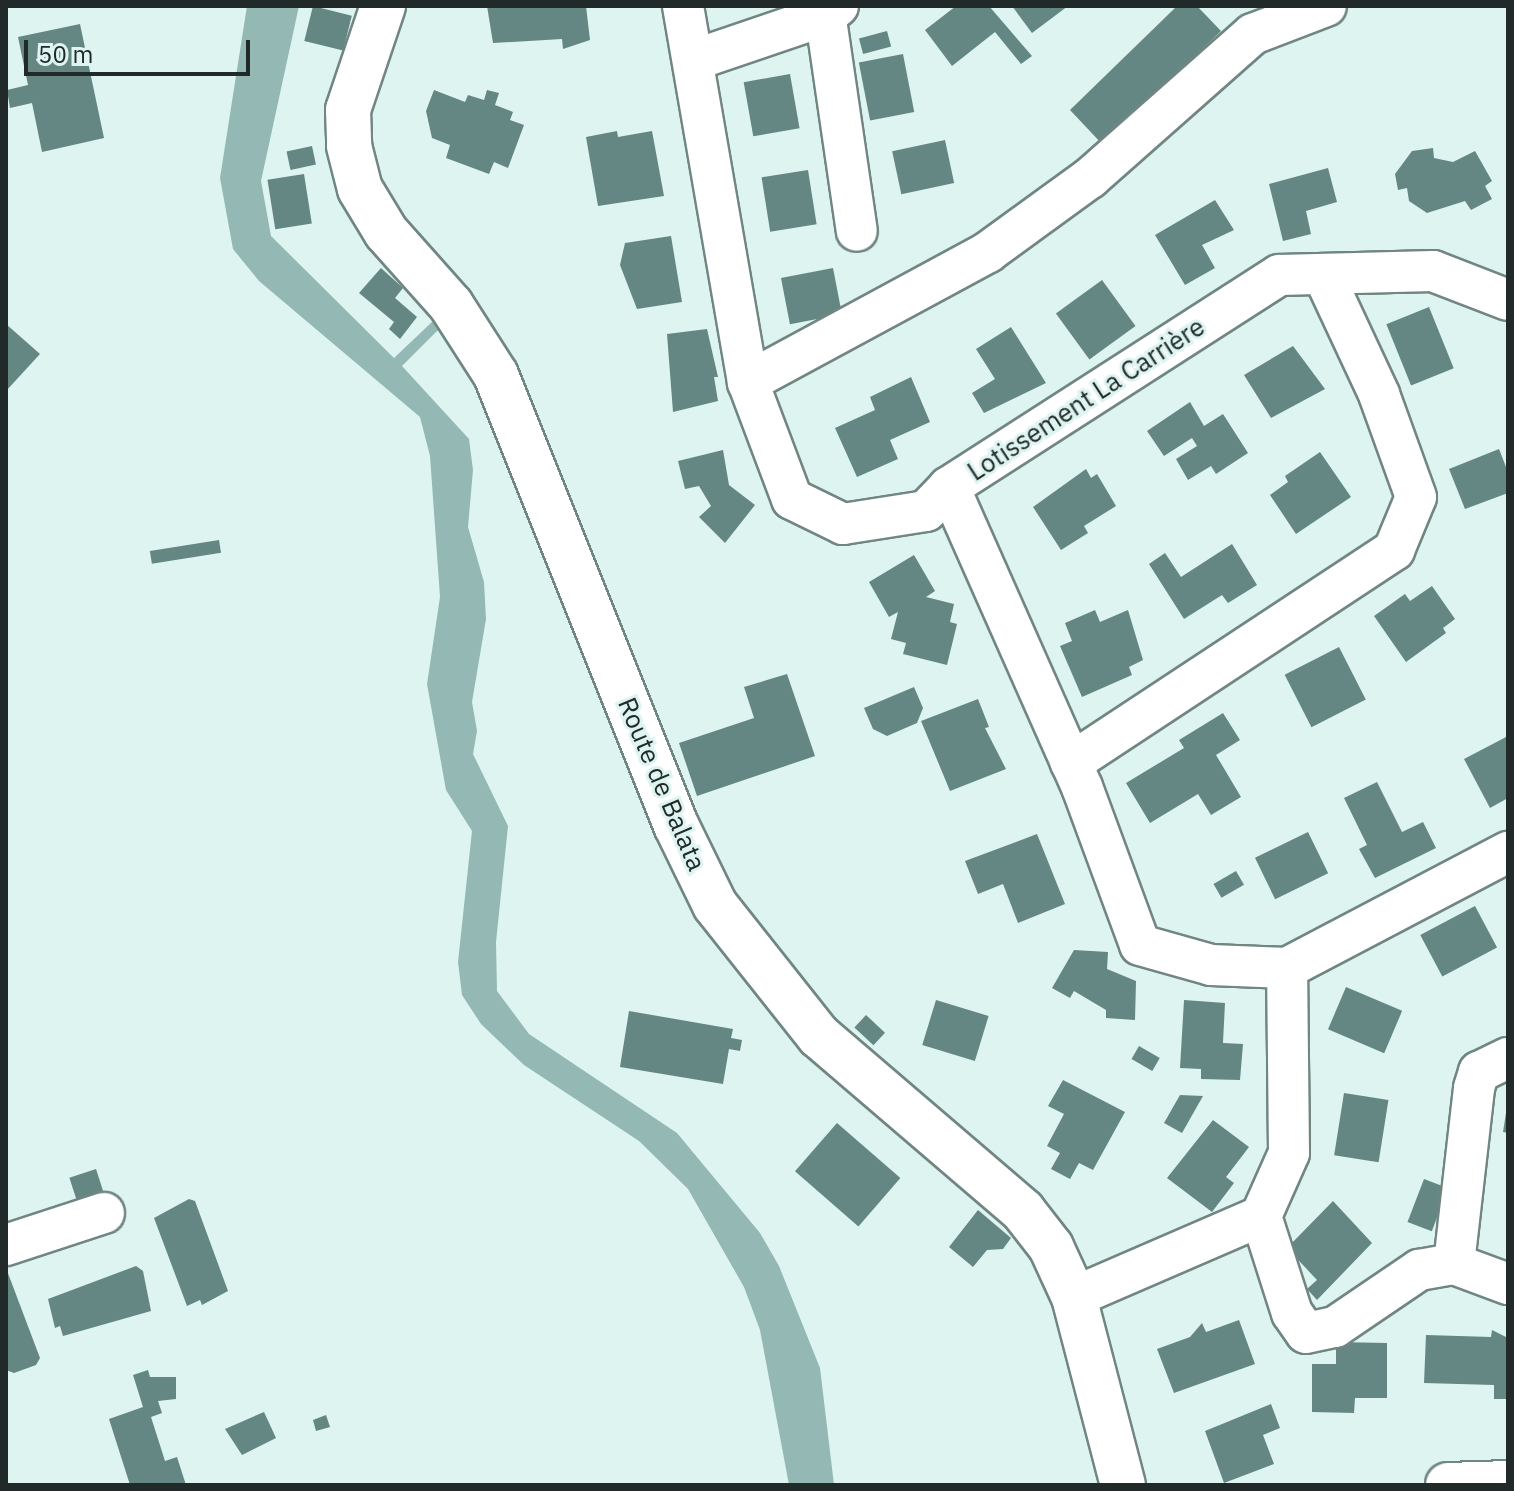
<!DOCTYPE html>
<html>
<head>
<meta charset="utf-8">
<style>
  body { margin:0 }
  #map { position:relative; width:1514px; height:1491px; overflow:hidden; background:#ddf4f1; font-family:"IBM Plex Sans",sans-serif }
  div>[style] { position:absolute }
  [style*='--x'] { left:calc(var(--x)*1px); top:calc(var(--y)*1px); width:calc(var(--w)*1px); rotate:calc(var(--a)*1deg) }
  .water>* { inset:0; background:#94b8b4 }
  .building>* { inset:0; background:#648783; transform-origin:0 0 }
  .roads { filter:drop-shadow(2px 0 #718683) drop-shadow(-2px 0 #718683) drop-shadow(0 2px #718683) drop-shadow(0 -2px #718683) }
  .minor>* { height:40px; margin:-20px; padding:0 20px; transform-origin:20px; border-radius:20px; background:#fff }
  .major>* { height:44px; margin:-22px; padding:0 22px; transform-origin:22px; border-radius:22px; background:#fff }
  span { translate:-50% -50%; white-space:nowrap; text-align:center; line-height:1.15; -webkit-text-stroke:6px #ddf4f1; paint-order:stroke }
  .street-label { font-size:26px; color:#212a29 }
  .frame { position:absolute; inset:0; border:8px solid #212a29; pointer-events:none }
  .scale { position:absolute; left:24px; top:40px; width:226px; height:36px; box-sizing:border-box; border:4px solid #212a29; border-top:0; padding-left:10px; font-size:24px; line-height:28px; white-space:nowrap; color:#212a29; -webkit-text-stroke:6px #ddf4f1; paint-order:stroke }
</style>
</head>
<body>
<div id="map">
  <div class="water">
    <i style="clip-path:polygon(247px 6px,299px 6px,261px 181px,271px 236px,394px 358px,432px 322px,444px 324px,402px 366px,469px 439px,473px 470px,468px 527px,484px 582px,486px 619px,472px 702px,477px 731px,473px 754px,508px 826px,496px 942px,497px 991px,529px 1034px,677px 1133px,760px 1233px,779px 1266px,820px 1368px,834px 1485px,789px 1485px,760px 1330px,744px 1287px,688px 1189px,639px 1141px,524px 1065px,481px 1024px,462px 995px,458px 962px,472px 831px,446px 790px,427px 684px,440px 597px,430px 456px,420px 417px,259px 281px,233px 249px,220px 178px)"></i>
  </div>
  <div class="building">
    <i style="left:313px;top:6px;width:40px;height:36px;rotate:14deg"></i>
    <i style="clip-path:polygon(487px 6px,586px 6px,590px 40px,563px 49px,562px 39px,493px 43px)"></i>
    <i style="clip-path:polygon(956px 6px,989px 6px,1032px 56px,1021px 64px,995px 32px,952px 66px,925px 30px)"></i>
    <i style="clip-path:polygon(1012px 6px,1068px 6px,1032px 33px)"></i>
    <i style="clip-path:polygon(1177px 6px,1197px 6px,1221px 31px,1103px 145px,1070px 110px)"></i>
    <i style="clip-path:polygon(80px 24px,104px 138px,42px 152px,32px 103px,10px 108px,7px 90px,28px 85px,18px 37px)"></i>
    <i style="left:887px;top:31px;width:16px;height:29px;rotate:75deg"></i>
    <i style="left:903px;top:54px;width:59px;height:45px;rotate:79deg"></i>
    <i style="left:790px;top:74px;width:55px;height:47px;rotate:80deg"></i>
    <i style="clip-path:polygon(434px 90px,465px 102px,468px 95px,484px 100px,487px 90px,499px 93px,495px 105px,513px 112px,510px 120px,524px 125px,508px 168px,494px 162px,489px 174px,446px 158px,450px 145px,432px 138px,426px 111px)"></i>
    <i style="clip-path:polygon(617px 131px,618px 137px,652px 131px,664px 196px,598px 206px,586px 137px)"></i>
    <i style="left:945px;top:140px;width:44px;height:54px;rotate:78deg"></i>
    <i style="left:312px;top:146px;width:19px;height:26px;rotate:78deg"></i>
    <i style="clip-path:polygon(1433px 148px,1434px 158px,1453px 162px,1475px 151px,1492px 181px,1485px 186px,1492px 199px,1471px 210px,1465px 201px,1427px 213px,1409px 201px,1407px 188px,1398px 190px,1395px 174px,1412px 151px)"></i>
    <i style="clip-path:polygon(1328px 168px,1337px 202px,1306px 211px,1311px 234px,1283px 241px,1269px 184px)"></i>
    <i style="left:808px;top:170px;width:55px;height:47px;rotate:81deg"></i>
    <i style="left:304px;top:174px;width:50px;height:37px;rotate:81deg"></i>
    <i style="clip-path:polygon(1215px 200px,1234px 230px,1202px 245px,1215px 268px,1185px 285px,1155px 235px)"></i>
    <i style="clip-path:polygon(671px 236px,682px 302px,637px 309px,620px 265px,625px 243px)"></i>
    <i style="clip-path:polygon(381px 268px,403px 288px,395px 298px,417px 317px,400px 339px,389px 329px,394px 322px,359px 293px)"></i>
    <i style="left:833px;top:268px;width:47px;height:53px;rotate:79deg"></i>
    <i style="left:1102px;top:280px;width:57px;height:57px;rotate:54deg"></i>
    <i style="left:1429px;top:307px;width:66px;height:46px;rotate:68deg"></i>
    <i style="clip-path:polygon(6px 324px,40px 354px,6px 391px)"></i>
    <i style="clip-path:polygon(1011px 327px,1046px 383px,984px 413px,972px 393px,995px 379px,976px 349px)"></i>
    <i style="clip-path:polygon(707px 329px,718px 377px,714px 377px,718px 401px,673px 412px,667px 334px)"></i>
    <i style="clip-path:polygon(1293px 346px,1325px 389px,1271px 418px,1244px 375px)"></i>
    <i style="clip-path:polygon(911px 377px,930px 422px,890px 440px,898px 459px,857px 477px,835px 428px,875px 410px,870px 397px)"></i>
    <i style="clip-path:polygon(1190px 402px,1204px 426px,1223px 414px,1248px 453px,1216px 474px,1211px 466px,1188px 480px,1176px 459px,1197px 446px,1192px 438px,1164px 456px,1147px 431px)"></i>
    <i style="clip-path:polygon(1499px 449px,1508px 472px,1508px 493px,1465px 509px,1449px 469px)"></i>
    <i style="clip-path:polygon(723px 450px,729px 485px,755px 505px,725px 543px,699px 517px,711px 506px,699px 486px,685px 489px,678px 461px)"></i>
    <i style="clip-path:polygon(1320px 452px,1351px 497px,1296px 534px,1270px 495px,1288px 482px,1285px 476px)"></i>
    <i style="clip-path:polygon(1086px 469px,1091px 478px,1097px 474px,1116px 506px,1084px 526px,1088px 533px,1061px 550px,1033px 507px)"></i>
    <i style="left:219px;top:540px;width:13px;height:70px;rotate:81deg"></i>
    <i style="clip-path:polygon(1232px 544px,1257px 585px,1228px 603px,1222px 595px,1184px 619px,1149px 564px,1165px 553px,1181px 577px)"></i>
    <i style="clip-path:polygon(914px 555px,935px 591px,926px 597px,954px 604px,950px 622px,957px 624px,947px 665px,903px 654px,906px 643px,891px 639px,898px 612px,889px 617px,869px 582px)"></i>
    <i style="clip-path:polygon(1432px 586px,1455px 619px,1443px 628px,1446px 633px,1406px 662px,1374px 616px,1405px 594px,1410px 601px)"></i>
    <i style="clip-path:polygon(1095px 610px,1100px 622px,1128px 610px,1143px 660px,1129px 667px,1132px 675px,1082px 697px,1060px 646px,1072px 641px,1065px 623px)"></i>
    <i style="left:1339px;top:647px;width:59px;height:61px;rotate:63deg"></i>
    <i style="clip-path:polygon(787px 674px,815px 756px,697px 796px,679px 743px,754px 718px,744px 687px)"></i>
    <i style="clip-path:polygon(914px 687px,923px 708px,917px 723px,887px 736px,873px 729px,864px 708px)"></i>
    <i style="clip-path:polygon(978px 699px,989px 727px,985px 728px,1006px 769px,950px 791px,921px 721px)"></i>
    <i style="clip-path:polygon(1223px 713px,1240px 740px,1216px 755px,1241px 797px,1211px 815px,1198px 794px,1150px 823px,1126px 783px,1184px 748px,1179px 740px)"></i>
    <i style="clip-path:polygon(1508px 736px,1508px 798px,1490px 808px,1464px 759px)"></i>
    <i style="clip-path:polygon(1377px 782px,1402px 832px,1423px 822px,1436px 848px,1375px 878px,1359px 849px,1367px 845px,1344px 798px)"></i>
    <i style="left:1308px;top:832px;width:46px;height:59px;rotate:64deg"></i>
    <i style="clip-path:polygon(1037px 834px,1065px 904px,1018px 923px,1003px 884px,978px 894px,965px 861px)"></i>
    <i style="left:1236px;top:871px;width:16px;height:26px;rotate:60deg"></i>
    <i style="left:1475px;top:906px;width:47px;height:62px;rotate:62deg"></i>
    <i style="clip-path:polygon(1074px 950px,1108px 952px,1107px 969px,1136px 981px,1135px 1020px,1106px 1018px,1106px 1010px,1074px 991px,1070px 998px,1052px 988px)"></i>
    <i style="left:1346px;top:987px;width:61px;height:46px;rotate:23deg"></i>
    <i style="left:936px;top:1000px;width:55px;height:47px;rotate:17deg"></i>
    <i style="clip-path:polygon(1184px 1000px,1225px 1003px,1223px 1043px,1243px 1044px,1240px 1080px,1201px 1079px,1201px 1069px,1180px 1068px)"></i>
    <i style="clip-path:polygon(629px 1011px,733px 1029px,731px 1038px,742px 1040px,740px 1051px,729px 1049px,723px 1084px,620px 1067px)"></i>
    <i style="left:866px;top:1015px;width:26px;height:17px;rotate:43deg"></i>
    <i style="left:1139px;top:1046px;width:24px;height:15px;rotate:30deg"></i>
    <i style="clip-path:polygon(1063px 1080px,1125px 1112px,1093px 1170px,1079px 1163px,1070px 1179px,1051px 1169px,1060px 1153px,1047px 1146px,1064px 1114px,1048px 1106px)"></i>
    <i style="left:1344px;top:1093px;width:45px;height:63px;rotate:9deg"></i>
    <i style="clip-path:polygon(1180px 1095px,1203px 1096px,1182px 1133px,1164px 1123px)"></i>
    <i style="clip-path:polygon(1506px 1113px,1508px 1114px,1508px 1133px,1503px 1132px)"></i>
    <i style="clip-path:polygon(1213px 1120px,1249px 1147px,1226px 1177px,1234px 1183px,1212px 1212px,1167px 1178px)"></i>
    <i style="left:837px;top:1123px;width:84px;height:64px;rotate:41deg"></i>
    <i style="left:96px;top:1169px;width:28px;height:28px;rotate:72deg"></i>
    <i style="left:1424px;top:1179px;width:26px;height:46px;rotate:21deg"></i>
    <i style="clip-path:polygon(189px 1199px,195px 1201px,228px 1291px,202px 1305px,200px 1300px,187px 1306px,154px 1218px)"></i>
    <i style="clip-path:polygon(1333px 1201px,1372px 1243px,1317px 1300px,1307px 1289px,1317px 1280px,1287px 1248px)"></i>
    <i style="clip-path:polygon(978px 1210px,1011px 1238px,1003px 1249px,987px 1250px,973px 1267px,949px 1247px)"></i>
    <i style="clip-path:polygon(136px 1266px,143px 1271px,151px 1311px,63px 1336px,60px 1326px,55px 1328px,48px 1299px)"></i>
    <i style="clip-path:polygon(6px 1268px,40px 1358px,36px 1365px,14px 1373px,6px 1370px)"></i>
    <i style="clip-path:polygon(1239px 1320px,1255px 1364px,1174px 1393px,1157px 1349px,1190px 1337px,1202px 1323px,1206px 1332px)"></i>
    <i style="clip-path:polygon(1492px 1330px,1508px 1338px,1508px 1399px,1494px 1399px,1494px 1385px,1424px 1383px,1426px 1335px,1491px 1337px)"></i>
    <i style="clip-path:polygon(1336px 1342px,1387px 1343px,1387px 1398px,1355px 1398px,1354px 1413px,1312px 1412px,1312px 1364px,1336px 1364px)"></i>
    <i style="clip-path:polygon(148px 1370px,150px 1377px,176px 1377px,176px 1399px,158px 1401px,162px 1413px,151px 1417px,165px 1461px,177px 1457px,186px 1485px,130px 1485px,109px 1419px,143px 1407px,133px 1375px)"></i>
    <i style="clip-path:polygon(1271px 1404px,1280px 1428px,1263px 1435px,1274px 1464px,1224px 1483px,1205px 1431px)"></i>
    <i style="clip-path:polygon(264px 1412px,276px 1438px,242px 1455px,225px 1429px)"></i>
    <i style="clip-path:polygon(326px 1415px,330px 1427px,316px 1431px,313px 1420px)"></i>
  </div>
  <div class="roads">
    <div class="minor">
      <i style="--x:683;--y:6;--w:382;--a:80.2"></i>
      <i style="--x:748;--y:382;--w:125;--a:69.4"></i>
      <i style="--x:792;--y:499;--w:57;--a:26.1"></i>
      <i style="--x:843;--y:524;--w:84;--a:-8.9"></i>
      <i style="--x:926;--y:511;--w:33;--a:-46"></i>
      <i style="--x:949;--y:487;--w:392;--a:-32.7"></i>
      <i style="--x:1279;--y:275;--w:154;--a:-1.5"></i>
      <i style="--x:1433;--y:271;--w:80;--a:21.1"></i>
      <i style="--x:824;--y:6;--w:227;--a:81.7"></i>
      <i style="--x:694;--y:60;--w:139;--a:-18.8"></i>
      <i style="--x:826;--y:15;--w:15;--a:-37"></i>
      <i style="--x:748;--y:382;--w:273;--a:-28.4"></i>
      <i style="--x:988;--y:252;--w:126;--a:-36"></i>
      <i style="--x:1090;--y:178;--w:217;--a:-41.5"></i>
      <i style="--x:1253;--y:34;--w:78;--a:-21"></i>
      <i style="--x:949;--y:487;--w:328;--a:66.1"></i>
      <i style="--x:1082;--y:787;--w:168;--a:69.8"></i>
      <i style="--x:1140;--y:945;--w:74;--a:15.7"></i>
      <i style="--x:1211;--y:965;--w:76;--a:2.3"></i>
      <i style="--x:1287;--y:968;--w:250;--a:-27.7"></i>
      <i style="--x:1071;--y:763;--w:387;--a:-33.4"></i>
      <i style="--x:1394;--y:550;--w:57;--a:-67.5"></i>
      <i style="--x:1416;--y:497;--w:109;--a:-109.8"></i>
      <i style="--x:1379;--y:394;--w:132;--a:-115"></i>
      <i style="--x:1261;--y:1216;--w:102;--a:72.3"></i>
      <i style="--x:1292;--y:1313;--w:24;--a:55"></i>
      <i style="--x:1306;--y:1333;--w:30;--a:-12"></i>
      <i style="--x:1335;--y:1327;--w:102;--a:-34.2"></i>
      <i style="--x:1419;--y:1270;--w:36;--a:-10"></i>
      <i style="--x:1454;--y:1264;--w:58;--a:20.3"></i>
      <i style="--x:6;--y:1245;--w:103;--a:-18.1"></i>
      <i style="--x:1454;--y:1264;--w:177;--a:-83.5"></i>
      <i style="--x:1474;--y:1088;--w:17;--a:-73"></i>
      <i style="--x:1479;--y:1072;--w:32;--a:-26"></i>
      <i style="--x:1074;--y:1297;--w:204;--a:-23.4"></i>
      <i style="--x:1261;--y:1216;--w:69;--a:-66"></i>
      <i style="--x:1289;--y:1153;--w:185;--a:-90.6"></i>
    </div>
    <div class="major">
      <i style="--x:383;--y:6;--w:110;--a:108.6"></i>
      <i style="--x:348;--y:110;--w:36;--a:88"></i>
      <i style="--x:349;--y:146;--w:44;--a:75.7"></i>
      <i style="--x:360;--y:189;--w:50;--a:58.8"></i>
      <i style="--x:386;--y:232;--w:98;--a:48.3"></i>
      <i style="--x:451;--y:305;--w:83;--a:57.3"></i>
      <i style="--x:496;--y:375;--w:485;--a:68.2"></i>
      <i style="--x:676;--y:825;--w:89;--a:64"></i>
      <i style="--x:715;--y:905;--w:167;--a:51.6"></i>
      <i style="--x:819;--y:1036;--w:269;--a:40.6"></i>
      <i style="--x:1023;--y:1211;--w:46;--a:52.1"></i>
      <i style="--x:1051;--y:1247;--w:55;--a:65.3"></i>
      <i style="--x:1074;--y:1297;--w:194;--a:75.4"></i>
      <i style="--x:1448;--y:1485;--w:60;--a:-1.9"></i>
    </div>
  </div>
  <div class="street-label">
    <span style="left:1086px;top:399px;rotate:-33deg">Lotissement La Carrière</span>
    <span style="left:662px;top:784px;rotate:67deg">Route de Balata</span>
  </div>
  <div class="frame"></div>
  <div class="scale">50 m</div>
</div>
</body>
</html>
